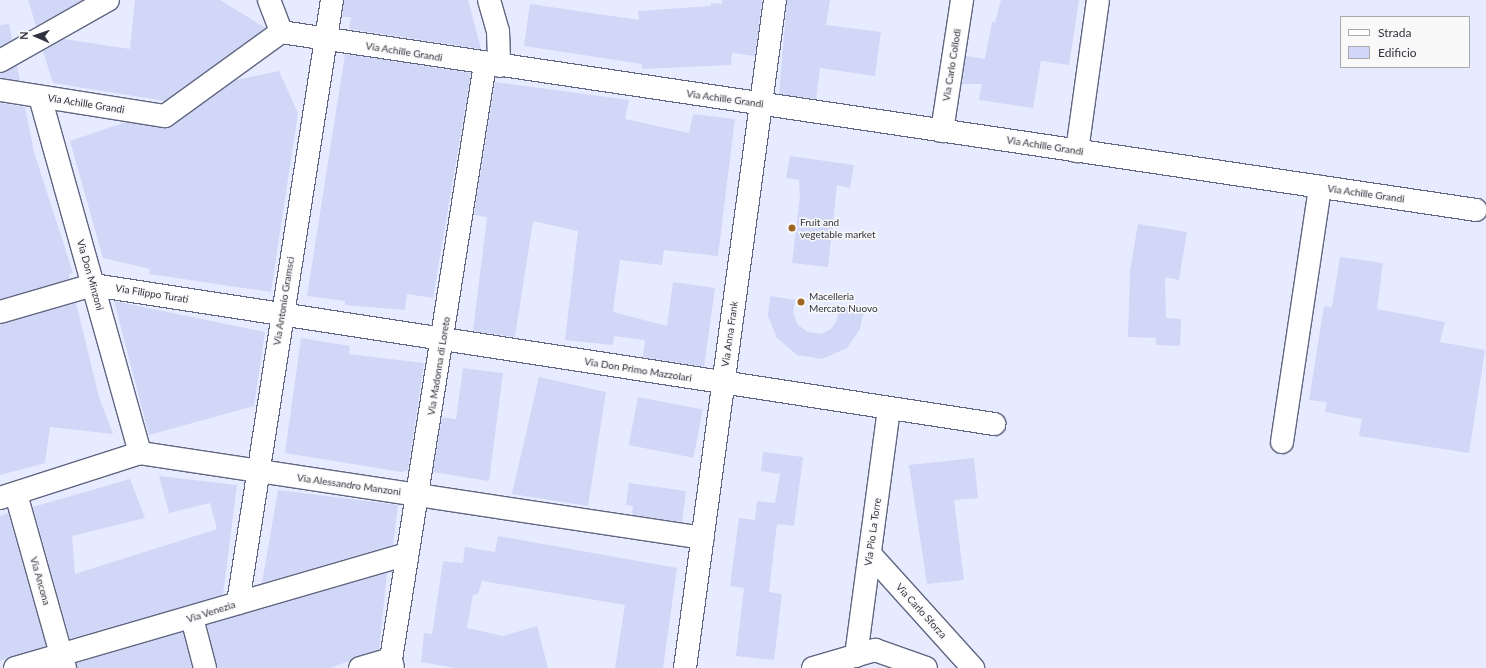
<!DOCTYPE html>
<html>
<head>
<meta charset="utf-8">
<style>
  body { margin:0 }
  #map { position:relative; width:1486px; height:668px; overflow:hidden; background:#e7ebff; font-family:Lato,sans-serif }
  div>[style] { position:absolute }
  [style*='--x'] { left:calc(var(--x)*1px); top:calc(var(--y)*1px); width:calc(var(--w)*1px); rotate:calc(var(--a)*1deg) }
  .building>* { inset:0; background:#d0d7f7; transform-origin:0 0 }
  .roads { filter:drop-shadow(1px 0 #606681) drop-shadow(-1px 0 #606681) drop-shadow(0 1px #606681) drop-shadow(0 -1px #606681) }
  .street>* { height:22px; margin:-11px; padding:0 11px; transform-origin:11px; border-radius:11px; background:#fff }
  .dots>* { width:11px; height:11px; translate:-50% -50%; box-sizing:border-box; border:2px solid #f9f9f9; border-radius:50% }
  span { translate:-50% -50%; white-space:nowrap; text-align:center; line-height:1.15; -webkit-text-stroke:3px #f9f9f9; paint-order:stroke }
  .street-label { font-size:10px; color:#30323e }
  .poi-label { font-size:10px; color:#30323e }
  .left { translate:0 -50%; text-align:left }
  .legend { position:absolute; left:1340px; top:16px; width:130px; height:52px; box-sizing:border-box; background:#f9f9f9; border:1px solid #a9a9ae; margin:0; padding:5px 7px; list-style:none; font-size:12px; color:#30323e }
  .legend li { display:flex; align-items:center; gap:8px; height:20px }
  .legend b { width:20px; border:1px solid #a9a9ae }
  .north { position:absolute; left:16px; top:16px; width:40px; height:40px; -webkit-text-stroke:3px #f9f9f9; paint-order:stroke; rotate:272deg; font-size:11px; font-weight:700; line-height:16px; text-align:center; color:#30323e }
  .north::after { content:''; display:block; margin:auto; width:14px; height:18px; background:#30323e; clip-path:polygon(50% 0,100% 100%,50% 72%,0 100%) }
</style>
</head>
<body>
<div id="map">
  <div class="building">
    <i style="clip-path:polygon(28px 0,83px 0,36px 26px)"></i>
    <i style="clip-path:polygon(135px 0,220px 0,266px 28px,165px 101px,53px 83px,43px 51px,64px 39px,130px 49px)"></i>
    <i style="clip-path:polygon(344px 0,468px 0,481px 49px,349px 29px,351px 17px,342px 17px)"></i>
    <i style="clip-path:polygon(722px 0,762px 0,755px 56px,732px 53px,731px 65px,642px 69px,642px 64px,524px 46px,530px 4px,639px 20px,638px 11px,711px 6px,711px 3px,722px 4px)"></i>
    <i style="clip-path:polygon(787px 0,830px 0,826px 25px,881px 32px,875px 76px,820px 68px,816px 99px,779px 94px)"></i>
    <i style="clip-path:polygon(1001px 0,1079px 0,1069px 65px,1041px 61px,1033px 108px,979px 100px,982px 84px,962px 84px,966px 56px,985px 59px,992px 22px,995px 22px)"></i>
    <i style="clip-path:polygon(9px 24px,12px 40px,0 47px,0 25px)"></i>
    <i style="clip-path:polygon(345px 54px,471px 73px,433px 298px,407px 294px,405px 310px,345px 305px,345px 301px,307px 296px)"></i>
    <i style="clip-path:polygon(17px 66px,20px 81px,0 78px,0 73px)"></i>
    <i style="clip-path:polygon(279px 71px,298px 113px,271px 292px,149px 274px,150px 269px,103px 258px,70px 141px,126px 122px,172px 126px,236px 80px)"></i>
    <i style="clip-path:polygon(495px 82px,629px 100px,625px 119px,689px 133px,693px 114px,735px 119px,718px 256px,664px 250px,662px 265px,620px 260px,616px 288px,613px 312px,667px 326px,673px 282px,715px 288px,704px 367px,643px 357px,645px 340px,614px 336px,613px 345px,565px 340px,578px 231px,533px 221px,515px 337px,473px 331px,487px 217px,474px 215px)"></i>
    <i style="clip-path:polygon(0 103px,25px 107px,34px 152px,73px 273px,69px 274px,70px 279px,0 299px)"></i>
    <i style="clip-path:polygon(790px 156px,854px 165px,850px 188px,837px 185px,828px 267px,792px 263px,800px 196px,799px 180px,786px 178px)"></i>
    <i style="clip-path:polygon(1138px 224px,1187px 232px,1179px 280px,1165px 277px,1166px 318px,1181px 319px,1180px 346px,1156px 345px,1156px 338px,1128px 337px,1130px 271px)"></i>
    <i style="clip-path:polygon(1340px 257px,1383px 263px,1377px 309px,1445px 322px,1440px 342px,1485px 350px,1469px 453px,1359px 436px,1362px 419px,1325px 412px,1327px 402px,1309px 400px,1324px 306px,1332px 307px)"></i>
    <i style="clip-path:polygon(770px 296px,795px 300px,793px 313px,798px 325px,808px 332px,821px 334px,831px 329px,837px 320px,839px 306px,864px 309px,860px 329px,847px 348px,822px 359px,797px 355px,777px 338px,768px 316px)"></i>
    <i style="clip-path:polygon(114px 301px,265px 332px,254px 406px,149px 435px)"></i>
    <i style="clip-path:polygon(76px 303px,99px 397px,113px 434px,50px 427px,45px 463px,0 475px,0 324px)"></i>
    <i style="clip-path:polygon(301px 338px,350px 346px,349px 354px,424px 363px,408px 470px,402px 472px,285px 453px)"></i>
    <i style="clip-path:polygon(463px 368px,503px 373px,489px 481px,433px 472px,442px 417px,456px 419px)"></i>
    <i style="clip-path:polygon(539px 377px,606px 392px,588px 506px,512px 494px)"></i>
    <i style="left:638px;top:397px;width:66px;height:49px;rotate:11deg"></i>
    <i style="clip-path:polygon(763px 452px,803px 457px,794px 526px,777px 524px,769px 592px,782px 594px,774px 660px,736px 656px,744px 588px,730px 586px,739px 518px,755px 520px,757px 501px,775px 503px,780px 474px,761px 471px)"></i>
    <i style="clip-path:polygon(974px 458px,978px 498px,954px 500px,964px 580px,927px 584px,909px 465px)"></i>
    <i style="clip-path:polygon(159px 476px,237px 485px,223px 595px,70px 639px,33px 507px,130px 479px,145px 518px,72px 536px,75px 574px,217px 529px,210px 503px,169px 513px)"></i>
    <i style="clip-path:polygon(629px 483px,686px 491px,682px 522px,632px 515px,633px 506px,626px 505px)"></i>
    <i style="clip-path:polygon(278px 490px,398px 505px,393px 545px,262px 583px)"></i>
    <i style="clip-path:polygon(8px 513px,46px 646px,0 661px,0 516px)"></i>
    <i style="clip-path:polygon(498px 536px,677px 568px,663px 668px,615px 668px,625px 605px,482px 581px,478px 594px,473px 595px,467px 628px,503px 636px,537px 626px,548px 668px,456px 668px,421px 662px,424px 633px,432px 634px,443px 561px,463px 563px,465px 547px,495px 552px)"></i>
    <i style="clip-path:polygon(387px 573px,379px 650px,330px 668px,217px 668px,207px 625px)"></i>
    <i style="clip-path:polygon(183px 632px,192px 668px,77px 668px,77px 663px)"></i>
  </div>
  <div class="roads">
    <div class="street">
      <i style="--x:269;--y:0;--w:34;--a:69"></i>
      <i style="--x:489;--y:0;--w:32;--a:74"></i>
      <i style="--x:498;--y:31;--w:35;--a:88"></i>
      <i style="--x:0;--y:61;--w:124;--a:-29.5"></i>
      <i style="--x:0;--y:90;--w:167;--a:9"></i>
      <i style="--x:165;--y:116;--w:143;--a:-35.9"></i>
      <i style="--x:281;--y:32;--w:1208;--a:8.47"></i>
      <i style="--x:40;--y:97;--w:370;--a:74.3"></i>
      <i style="--x:942;--y:131;--w:133;--a:-81.3"></i>
      <i style="--x:1077;--y:151;--w:152;--a:-82.1"></i>
      <i style="--x:0;--y:312;--w:97;--a:-16.2"></i>
      <i style="--x:93;--y:285;--w:912;--a:8.77"></i>
      <i style="--x:1282;--y:442;--w:258;--a:-81.5"></i>
      <i style="--x:16;--y:494;--w:181;--a:74.3"></i>
      <i style="--x:0;--y:498;--w:147;--a:-17.8"></i>
      <i style="--x:140;--y:453;--w:569;--a:8.59"></i>
      <i style="--x:870;--y:554;--w:154;--a:47.9"></i>
      <i style="--x:238;--y:603;--w:610;--a:-81.14"></i>
      <i style="--x:192;--y:618;--w:52;--a:75.4"></i>
      <i style="--x:856;--y:656;--w:250;--a:-82.4"></i>
      <i style="--x:15;--y:668;--w:408;--a:-16.2"></i>
      <i style="--x:360;--y:668;--w:32;--a:-16"></i>
      <i style="--x:393;--y:668;--w:9;--a:-103"></i>
      <i style="--x:391;--y:659;--w:602;--a:-81.02"></i>
      <i style="--x:685;--y:668;--w:674;--a:-82.33"></i>
      <i style="--x:813;--y:668;--w:65;--a:-16.2"></i>
      <i style="--x:875;--y:650;--w:54;--a:19.4"></i>
    </div>
  </div>
  <div class="dots">
    <i style="left:792px;top:228px;background:#9f6623"></i>
    <i style="left:801px;top:302px;background:#9f6623"></i>
  </div>
  <div class="street-label">
    <span style="left:404px;top:52px;rotate:9deg">Via Achille Grandi</span>
    <span style="left:952px;top:65px;rotate:-81deg">Via Carlo Collodi</span>
    <span style="left:725px;top:99px;rotate:8deg">Via Achille Grandi</span>
    <span style="left:86px;top:104px;rotate:9deg">Via Achille Grandi</span>
    <span style="left:1045px;top:146px;rotate:9deg">Via Achille Grandi</span>
    <span style="left:1366px;top:194px;rotate:8deg">Via Achille Grandi</span>
    <span style="left:90px;top:275px;rotate:74deg">Via Don Minzoni</span>
    <span style="left:152px;top:294px;rotate:9deg">Via Filippo Turati</span>
    <span style="left:284px;top:301px;rotate:-81deg">Via Antonio Gramsci</span>
    <span style="left:730px;top:334px;rotate:-82deg">Via Anna Frank</span>
    <span style="left:439px;top:366px;rotate:-81deg">Via Madonna di Loreto</span>
    <span style="left:638px;top:370px;rotate:9deg">Via Don Primo Mazzolari</span>
    <span style="left:349px;top:485px;rotate:8deg">Via Alessandro Manzoni</span>
    <span style="left:873px;top:532px;rotate:-82deg">Via Pio La Torre</span>
    <span style="left:40px;top:581px;rotate:74deg">Via Ancona</span>
    <span style="left:921px;top:611px;rotate:48deg">Via Carlo Sforza</span>
    <span style="left:211px;top:612px;rotate:-18deg">Via Venezia</span>
  </div>
  <div class="poi-label">
    <span class="left" style="left:800px;top:228px">Fruit and<br>vegetable market</span>
    <span class="left" style="left:809px;top:302px">Macelleria<br>Mercato Nuovo</span>
  </div>
  <ul class="legend">
  <li><b style="height:5px;background:#fff"></b>Strada</li>
  <li><b style="height:11px;background:#d0d7f7"></b>Edificio</li>
  </ul>
  <div class="north">N</div>
</div>
</body>
</html>
